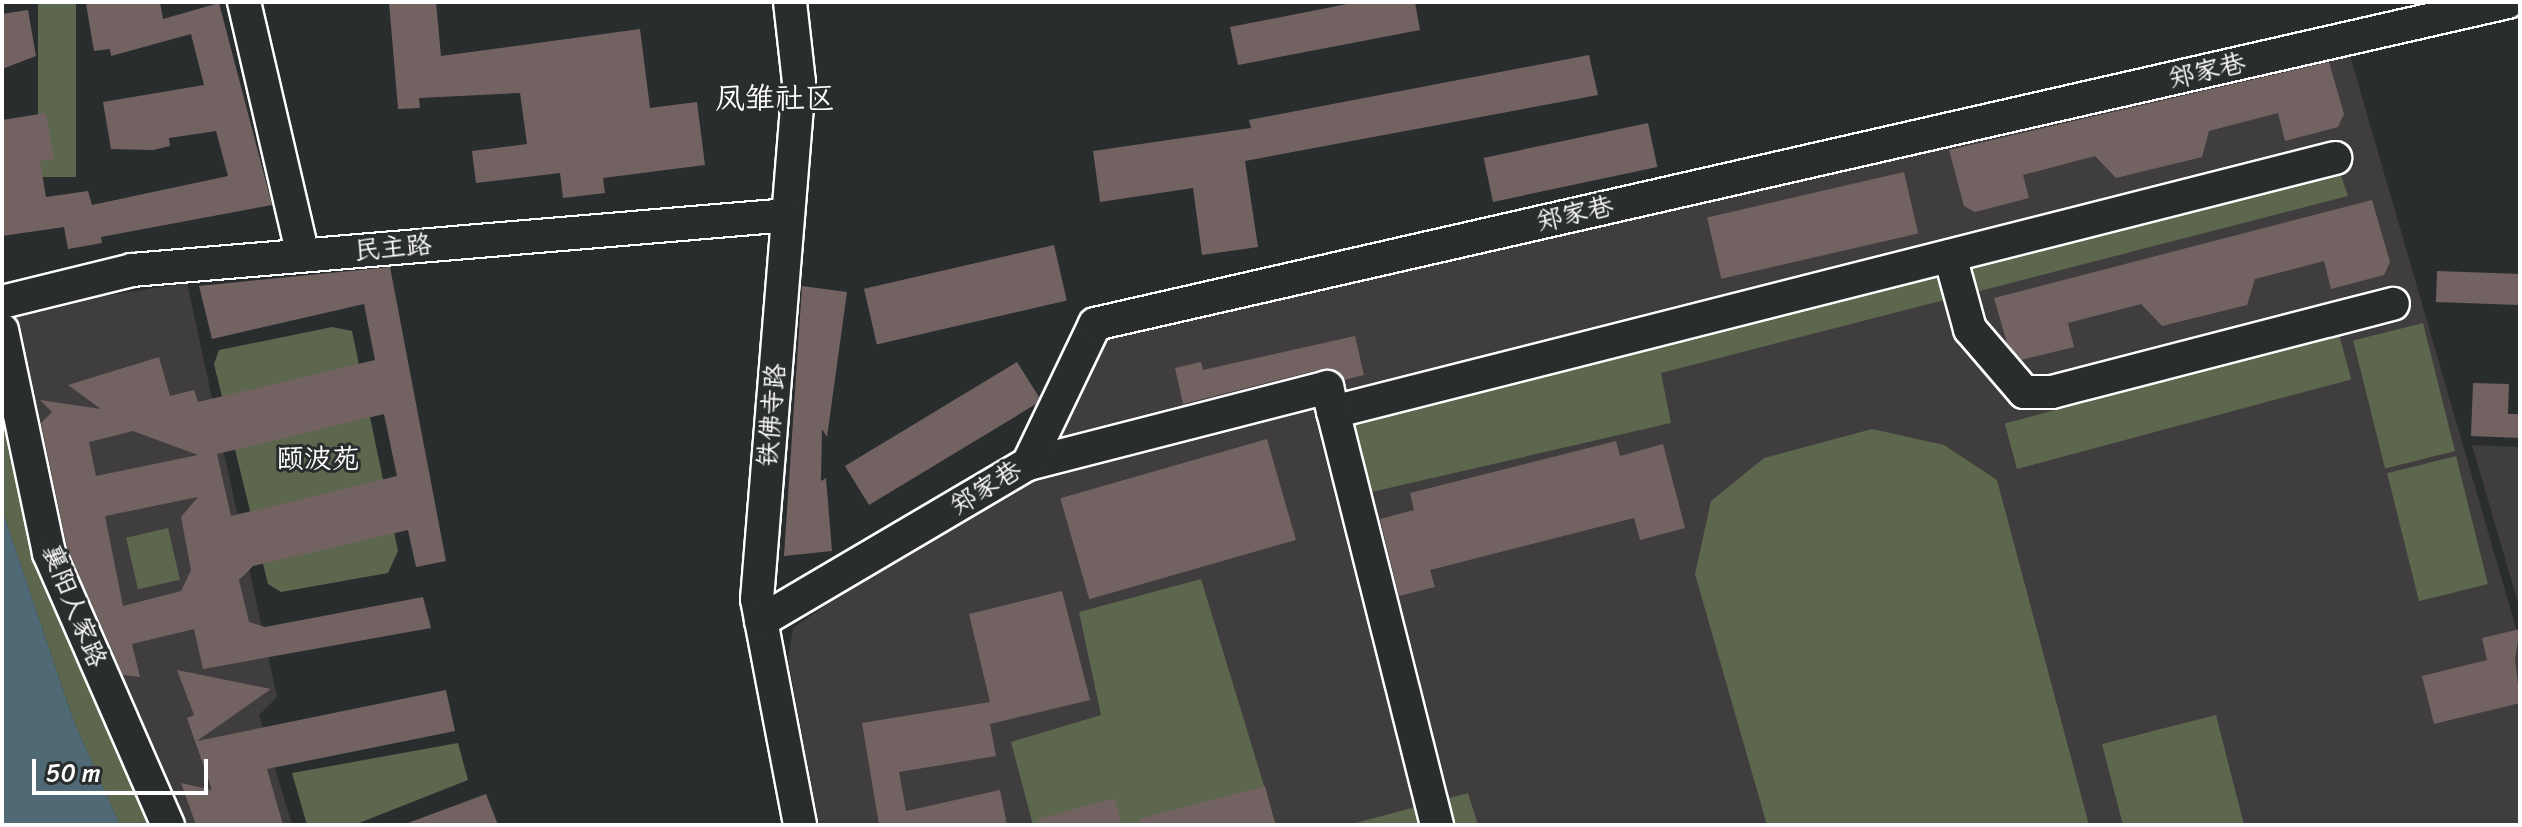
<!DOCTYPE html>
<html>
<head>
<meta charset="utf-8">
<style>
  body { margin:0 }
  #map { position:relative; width:2522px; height:827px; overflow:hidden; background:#2a2d2e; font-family:Sriracha,"LXGW WenKai TC",sans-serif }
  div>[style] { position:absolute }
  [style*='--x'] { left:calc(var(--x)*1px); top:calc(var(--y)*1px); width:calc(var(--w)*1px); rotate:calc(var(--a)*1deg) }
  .built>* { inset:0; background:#403d3e }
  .green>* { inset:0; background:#5d674e; transform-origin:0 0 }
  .water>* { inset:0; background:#506a75 }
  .building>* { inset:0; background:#726362; transform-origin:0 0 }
  .roads { filter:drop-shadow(2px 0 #fff) drop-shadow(-2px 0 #fff) drop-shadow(0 2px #fff) drop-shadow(0 -2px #fff) }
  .minor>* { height:32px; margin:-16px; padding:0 16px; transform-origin:16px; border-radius:16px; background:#2a2d2e }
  span { translate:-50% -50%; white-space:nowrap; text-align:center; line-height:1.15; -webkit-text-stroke:6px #2a2d2e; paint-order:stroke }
  .street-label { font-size:26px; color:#fff }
  .neighbourhood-label { font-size:28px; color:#fff }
  .quarter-label { font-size:30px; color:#fff }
  .frame { position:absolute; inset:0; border:4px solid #fff; pointer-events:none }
  .scale { position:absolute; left:32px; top:759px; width:176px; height:36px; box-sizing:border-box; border:4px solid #fff; border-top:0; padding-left:10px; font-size:24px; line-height:28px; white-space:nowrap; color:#fff; -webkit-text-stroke:6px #2a2d2e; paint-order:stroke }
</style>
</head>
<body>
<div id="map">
  <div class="built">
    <i style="clip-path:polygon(2347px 45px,2520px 642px,2520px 825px,819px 825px,788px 659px,793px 628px,1060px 442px,1104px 336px)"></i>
    <i style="clip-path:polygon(187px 283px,277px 697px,259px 715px,292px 825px,183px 825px,55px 541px,7px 311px)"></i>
    <i style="clip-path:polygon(2472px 445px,2520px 447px,2520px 610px)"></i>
  </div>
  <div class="green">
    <i style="left:38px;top:2px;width:38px;height:175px"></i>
    <i style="clip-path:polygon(2335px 158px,2348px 196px,1661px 373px,1671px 423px,1354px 496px,1333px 412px)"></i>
    <i style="left:2423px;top:323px;width:132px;height:72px;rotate:76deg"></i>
    <i style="clip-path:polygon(332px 327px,352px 331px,398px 551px,388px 573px,281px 592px,268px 584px,214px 364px,219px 350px)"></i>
    <i style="left:2339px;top:334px;width:47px;height:346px;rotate:75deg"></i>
    <i style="clip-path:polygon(2px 380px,52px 554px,172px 825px,120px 825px,73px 719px,2px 509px)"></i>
    <i style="clip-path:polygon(1872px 429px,1944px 445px,1997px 480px,2089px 825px,1767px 825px,1695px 574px,1711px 501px,1764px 458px)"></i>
    <i style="left:2456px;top:456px;width:132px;height:71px;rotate:76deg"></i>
    <i style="left:168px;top:528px;width:53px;height:43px;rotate:77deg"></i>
    <i style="clip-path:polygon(1201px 579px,1276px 825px,1033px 825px,1011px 742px,1101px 715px,1079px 612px)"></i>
    <i style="clip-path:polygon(2216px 715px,2244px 825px,2123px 825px,2102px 744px)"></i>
    <i style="clip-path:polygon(458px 743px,468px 780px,354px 825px,307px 825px,292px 773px)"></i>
    <i style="clip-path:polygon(1468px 793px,1478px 825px,1348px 825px)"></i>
  </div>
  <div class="water">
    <i style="clip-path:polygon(2px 509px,73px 719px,120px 825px,2px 825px)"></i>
  </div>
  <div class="building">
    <i style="clip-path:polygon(160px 2px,163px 19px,219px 3px,272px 205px,101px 237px,102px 243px,68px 249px,64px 227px,2px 236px,2px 120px,46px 113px,54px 159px,40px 161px,46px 197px,88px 191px,92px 205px,228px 176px,216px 131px,169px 138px,170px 146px,153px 150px,111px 149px,103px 102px,204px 85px,191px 34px,111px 56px,110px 49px,94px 51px,86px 4px)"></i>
    <i style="clip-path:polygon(389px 2px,436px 2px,441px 56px,640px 29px,650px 108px,697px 102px,705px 165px,603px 178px,605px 193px,563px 198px,560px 173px,476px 183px,472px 151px,527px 144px,520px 93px,419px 98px,420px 108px,398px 109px)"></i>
    <i style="clip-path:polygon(1357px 2px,1415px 2px,1420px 30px,1238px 65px,1230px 27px)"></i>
    <i style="clip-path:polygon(28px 10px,36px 56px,2px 69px,2px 14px)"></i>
    <i style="clip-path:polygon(1589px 55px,1598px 95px,1245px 161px,1258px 247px,1202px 255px,1193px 188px,1100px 202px,1093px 151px,1251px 128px,1249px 120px)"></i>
    <i style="clip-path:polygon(2329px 62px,2344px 114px,2338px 127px,2285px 141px,2278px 113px,2209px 131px,2202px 157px,2116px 178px,2095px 156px,2023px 175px,2029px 198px,1975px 212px,1964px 206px,1949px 150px)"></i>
    <i style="left:1648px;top:123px;width:45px;height:168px;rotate:78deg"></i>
    <i style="left:1904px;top:172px;width:63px;height:202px;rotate:77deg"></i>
    <i style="clip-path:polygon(2372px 200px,2390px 262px,2384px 275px,2331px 289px,2324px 261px,2255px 279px,2247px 305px,2162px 326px,2141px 304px,2068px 323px,2074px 347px,2021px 360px,2007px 343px,1994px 298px)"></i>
    <i style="left:1054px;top:245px;width:57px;height:195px;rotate:77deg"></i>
    <i style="clip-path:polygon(evenodd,390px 267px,446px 561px,416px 567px,408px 530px,253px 566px,239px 580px,249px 622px,265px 627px,423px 597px,431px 628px,203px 669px,194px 629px,132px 644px,140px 677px,123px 675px,67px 547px,41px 423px,52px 412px,40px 400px,101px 409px,68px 385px,159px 357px,170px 396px,194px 390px,198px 402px,375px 360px,364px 304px,212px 339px,199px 286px,390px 267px,384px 414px,397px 476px,231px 516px,217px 454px,384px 414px,390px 267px,133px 431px,198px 455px,96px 476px,89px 442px,133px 431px,390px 267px,198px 497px,181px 517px,191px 570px,181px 591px,123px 606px,105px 516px,198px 497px)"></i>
    <i style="left:2437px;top:271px;width:83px;height:31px;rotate:2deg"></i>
    <i style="clip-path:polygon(802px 286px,847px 292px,827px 437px,822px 429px,821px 481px,826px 478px,832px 551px,784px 556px)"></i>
    <i style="clip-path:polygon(1355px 336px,1364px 375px,1344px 380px,1322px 369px,1183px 404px,1175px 368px,1201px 362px,1203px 370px)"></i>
    <i style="clip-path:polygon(1017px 362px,1039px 397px,1036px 404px,869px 505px,845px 466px)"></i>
    <i style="clip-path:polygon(2473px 383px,2509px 384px,2508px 414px,2520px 414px,2520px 438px,2471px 436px)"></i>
    <i style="left:1267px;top:439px;width:105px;height:215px;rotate:74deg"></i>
    <i style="clip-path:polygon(1616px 441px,1620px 456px,1663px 444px,1685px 528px,1640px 540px,1634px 518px,1430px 570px,1435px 587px,1399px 596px,1380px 519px,1414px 510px,1410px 493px)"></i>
    <i style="clip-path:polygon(1062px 591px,1090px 700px,990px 724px,996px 756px,899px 772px,906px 811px,1000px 790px,1007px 825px,879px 825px,862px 723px,990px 702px,969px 614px)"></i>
    <i style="clip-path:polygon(2520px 629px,2515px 659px,2520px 703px,2434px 724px,2422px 676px,2487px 660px,2482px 638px)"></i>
    <i style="clip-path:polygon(177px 670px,271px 689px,197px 741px,446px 690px,455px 731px,267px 769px,283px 825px,196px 825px,181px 783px,212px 790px,187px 718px,194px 715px)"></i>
    <i style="clip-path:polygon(1265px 786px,1275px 825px,1140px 825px,1139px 819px)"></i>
    <i style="clip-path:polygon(486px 794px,498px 825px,409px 825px,408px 823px)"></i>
    <i style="clip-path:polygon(1115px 798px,1122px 825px,1039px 825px,1038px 819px)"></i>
  </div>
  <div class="roads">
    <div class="minor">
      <i style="--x:244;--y:2;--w:260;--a:76.9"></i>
      <i style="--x:790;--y:2;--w:81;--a:83.6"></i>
      <i style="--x:799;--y:82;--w:519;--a:94.64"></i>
      <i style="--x:757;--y:599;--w:230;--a:79.2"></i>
      <i style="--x:1950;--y:256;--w:76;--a:74.7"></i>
      <i style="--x:1970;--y:329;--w:83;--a:49.4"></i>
      <i style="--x:2024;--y:392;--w:28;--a:0"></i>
      <i style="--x:2052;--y:392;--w:352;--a:-14.5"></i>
      <i style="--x:2;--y:302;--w:134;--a:-13.8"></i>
      <i style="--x:132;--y:270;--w:658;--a:-4.79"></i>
      <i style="--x:2;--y:330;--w:228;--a:78.1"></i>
      <i style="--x:49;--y:553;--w:297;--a:66.4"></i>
      <i style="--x:1333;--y:412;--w:1034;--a:-14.22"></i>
      <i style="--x:1028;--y:464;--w:309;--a:-14.4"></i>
      <i style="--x:1327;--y:387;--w:452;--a:75.9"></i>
      <i style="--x:761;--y:621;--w:310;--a:-30.5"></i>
      <i style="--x:1028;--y:464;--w:155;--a:-64.4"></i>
      <i style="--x:1095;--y:324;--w:1449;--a:-12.84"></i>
    </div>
  </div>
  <div class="street-label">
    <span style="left:2207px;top:71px;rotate:-13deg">郑家巷</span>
    <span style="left:1575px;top:214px;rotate:-13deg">郑家巷</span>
    <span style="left:393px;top:248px;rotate:-5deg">民主路</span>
    <span style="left:772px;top:415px;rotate:-85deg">铁佛寺路</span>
    <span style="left:986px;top:488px;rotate:-32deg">郑家巷</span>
    <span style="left:74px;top:606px;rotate:68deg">襄阳人家路</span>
  </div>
  <div class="neighbourhood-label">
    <span style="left:318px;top:459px">颐波苑</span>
  </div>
  <div class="quarter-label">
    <span style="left:775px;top:98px">凤雏社区</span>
  </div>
  <div class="frame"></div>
  <div class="scale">50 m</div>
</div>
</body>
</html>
